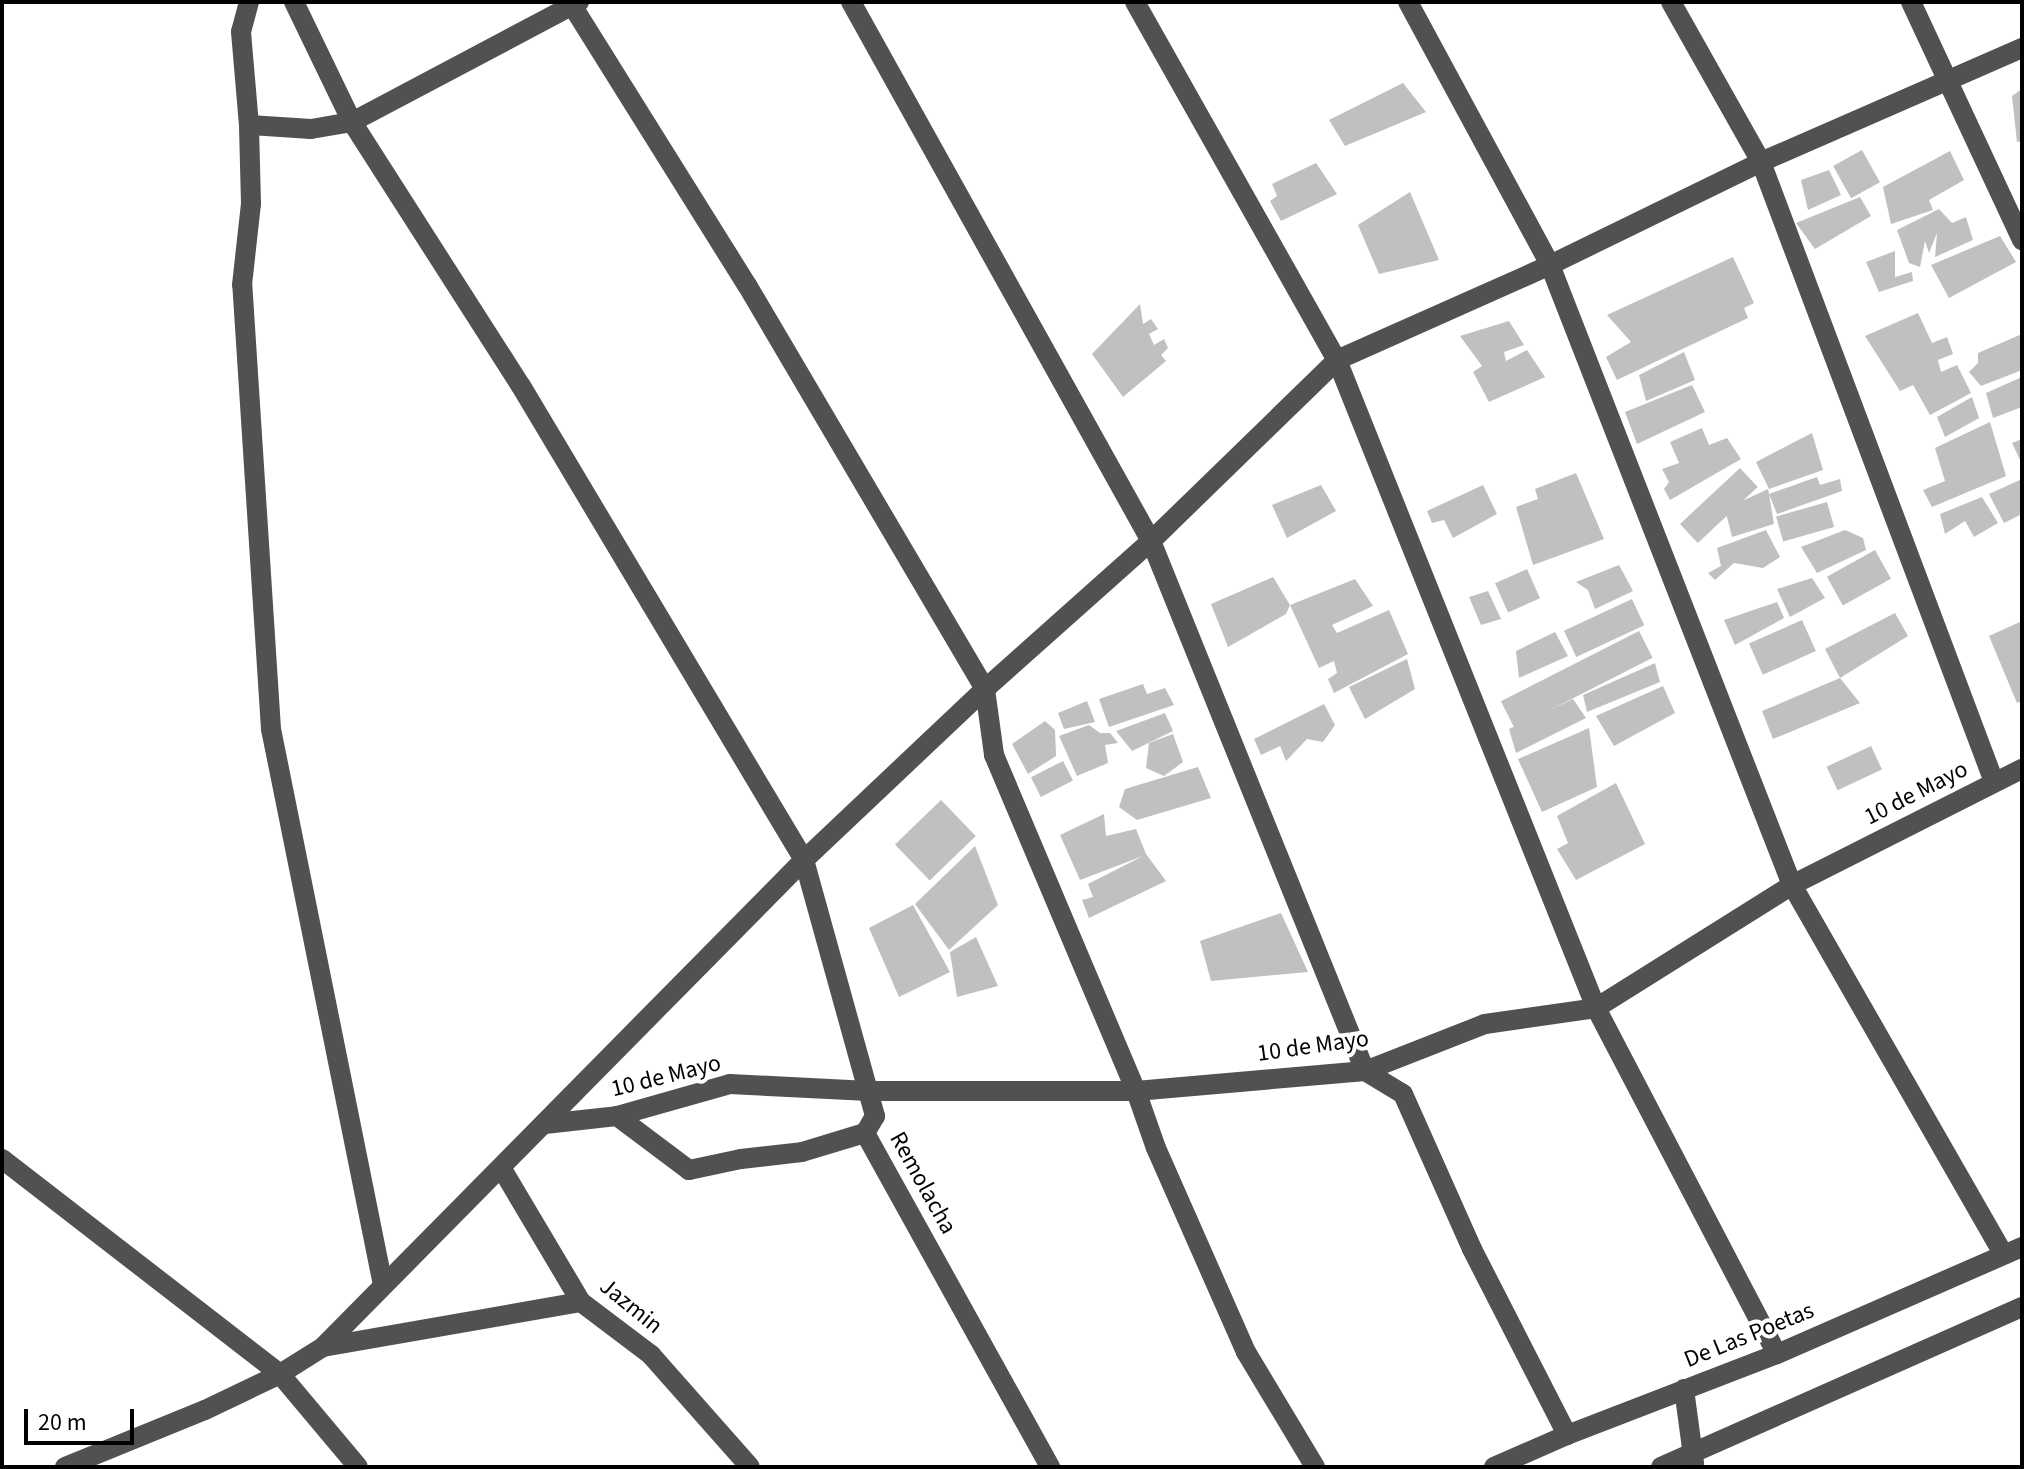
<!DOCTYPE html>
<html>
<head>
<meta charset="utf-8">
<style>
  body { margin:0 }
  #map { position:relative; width:2024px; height:1469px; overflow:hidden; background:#fff; font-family:"Source Sans 3",sans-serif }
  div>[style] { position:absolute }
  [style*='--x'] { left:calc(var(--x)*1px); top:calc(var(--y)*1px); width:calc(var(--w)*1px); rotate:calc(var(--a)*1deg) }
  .building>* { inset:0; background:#c0c0c0; transform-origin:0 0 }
  .minor>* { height:20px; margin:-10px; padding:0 10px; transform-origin:10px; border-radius:10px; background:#515151 }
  span { translate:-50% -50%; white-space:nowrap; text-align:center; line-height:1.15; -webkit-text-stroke:8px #fff; paint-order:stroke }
  .street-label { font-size:24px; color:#000 }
  .frame { position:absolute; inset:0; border:4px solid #000; pointer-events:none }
  .scale { position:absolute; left:24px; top:1409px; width:110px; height:36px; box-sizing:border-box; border:4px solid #000; border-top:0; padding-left:10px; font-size:24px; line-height:28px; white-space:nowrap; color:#000; -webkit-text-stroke:6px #fff; paint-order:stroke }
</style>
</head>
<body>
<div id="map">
  <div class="building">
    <i style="clip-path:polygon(1403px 83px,1426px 112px,1345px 146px,1329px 120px)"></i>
    <i style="clip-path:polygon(2022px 89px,2022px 141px,2017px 142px,2012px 96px)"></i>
    <i style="left:1862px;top:150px;width:37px;height:33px;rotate:61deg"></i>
    <i style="clip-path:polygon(1950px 151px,1964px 180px,1929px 200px,1933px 210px,1891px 224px,1883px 187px)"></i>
    <i style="clip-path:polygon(1316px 163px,1337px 194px,1281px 221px,1270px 201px,1277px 196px,1272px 184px)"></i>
    <i style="clip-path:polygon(1829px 170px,1841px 195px,1808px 210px,1801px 180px)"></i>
    <i style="clip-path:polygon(1410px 192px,1439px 260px,1379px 274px,1358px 225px)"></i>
    <i style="clip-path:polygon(1860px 197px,1871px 216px,1815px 249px,1796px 223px)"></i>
    <i style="clip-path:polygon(1939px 209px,1952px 223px,1966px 217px,1973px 240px,1935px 257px,1937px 233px,1929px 253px,1925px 241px,1920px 267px,1909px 263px,1897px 230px)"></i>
    <i style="clip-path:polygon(2000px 236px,2016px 262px,1949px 298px,1931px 265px)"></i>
    <i style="clip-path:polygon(1895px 251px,1895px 277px,1912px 272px,1913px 281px,1879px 292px,1866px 262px)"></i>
    <i style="clip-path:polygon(1733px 257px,1754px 303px,1744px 308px,1748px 318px,1617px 380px,1606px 357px,1631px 342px,1607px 315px)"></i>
    <i style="clip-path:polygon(1140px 304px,1143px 324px,1151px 319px,1158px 329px,1149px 334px,1154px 345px,1164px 339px,1168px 348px,1161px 355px,1166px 361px,1123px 397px,1092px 354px)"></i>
    <i style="clip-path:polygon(1918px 313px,1932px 343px,1947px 337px,1953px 354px,1938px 360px,1941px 372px,1957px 365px,1971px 393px,1930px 415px,1913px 385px,1900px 391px,1865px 336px)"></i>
    <i style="clip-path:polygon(1509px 321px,1524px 345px,1504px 352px,1506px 361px,1527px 350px,1545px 377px,1489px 402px,1473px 372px,1482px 366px,1460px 336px)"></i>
    <i style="clip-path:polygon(2022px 334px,2022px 370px,1981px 386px,1969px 372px,1978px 363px,1978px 353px)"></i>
    <i style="clip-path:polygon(1684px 352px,1695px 380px,1646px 401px,1639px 375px)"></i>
    <i style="clip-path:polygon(2022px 377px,2022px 407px,1993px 418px,1986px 393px)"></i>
    <i style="clip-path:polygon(1692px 385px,1705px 412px,1637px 444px,1625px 412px)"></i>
    <i style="clip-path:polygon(1972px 397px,1979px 418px,1945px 437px,1937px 417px)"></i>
    <i style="clip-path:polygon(1990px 422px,2006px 476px,1932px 507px,1923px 490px,1945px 481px,1935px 448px)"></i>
    <i style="clip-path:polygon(1702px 428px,1709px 445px,1727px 438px,1741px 459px,1670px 500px,1664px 489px,1669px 482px,1662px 469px,1679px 463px,1670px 442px)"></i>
    <i style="clip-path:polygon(1812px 433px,1823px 470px,1769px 489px,1756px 462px)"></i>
    <i style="clip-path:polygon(2022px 439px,2022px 464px,2012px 443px)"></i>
    <i style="left:1740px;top:468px;width:26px;height:82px;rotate:47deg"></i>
    <i style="clip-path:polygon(1576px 473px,1604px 539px,1533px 565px,1516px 507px,1538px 499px,1535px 489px)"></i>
    <i style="clip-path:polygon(1817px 477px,1820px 485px,1840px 479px,1842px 491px,1777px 514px,1769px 494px,1774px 524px,1732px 537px,1725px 509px,1768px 489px,1769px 494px)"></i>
    <i style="clip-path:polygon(2022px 479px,2022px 514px,2004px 523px,1989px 494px)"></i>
    <i style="clip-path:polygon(1321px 485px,1336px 511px,1287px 538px,1272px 505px)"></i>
    <i style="clip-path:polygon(1483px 485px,1497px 514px,1453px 538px,1444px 520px,1432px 523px,1427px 511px)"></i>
    <i style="clip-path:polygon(1982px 497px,1998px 523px,1974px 537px,1965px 521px,1945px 534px,1940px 514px)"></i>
    <i style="left:1827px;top:502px;width:26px;height:53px;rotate:74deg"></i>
    <i style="clip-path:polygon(1766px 530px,1780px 557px,1763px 568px,1734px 563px,1715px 580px,1708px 573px,1721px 566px,1717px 548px)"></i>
    <i style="clip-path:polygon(1845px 530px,1863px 538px,1866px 550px,1817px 573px,1801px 547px)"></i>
    <i style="left:1875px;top:550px;width:33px;height:55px;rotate:61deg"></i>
    <i style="clip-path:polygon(1619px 565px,1633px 591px,1595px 609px,1588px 590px,1576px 582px)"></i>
    <i style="left:1527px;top:569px;width:32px;height:35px;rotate:66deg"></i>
    <i style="clip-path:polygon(1273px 577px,1290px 605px,1355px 579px,1373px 606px,1332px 625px,1337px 633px,1389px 610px,1408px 654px,1334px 693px,1328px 679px,1337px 673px,1334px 661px,1319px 668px,1290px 605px,1286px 614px,1228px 647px,1211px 604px)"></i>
    <i style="clip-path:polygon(1812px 578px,1825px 598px,1790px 617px,1777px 589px)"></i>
    <i style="clip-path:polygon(1488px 591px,1501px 619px,1481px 625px,1469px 597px)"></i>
    <i style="left:1632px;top:599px;width:29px;height:75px;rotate:65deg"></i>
    <i style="clip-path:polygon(1777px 602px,1784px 618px,1735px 645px,1724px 620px)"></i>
    <i style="clip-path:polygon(1895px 613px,1908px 636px,1840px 678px,1860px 703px,1773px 739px,1762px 711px,1840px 678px,1825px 649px)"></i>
    <i style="left:1802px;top:620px;width:34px;height:58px;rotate:66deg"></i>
    <i style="clip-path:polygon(2022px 621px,2022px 701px,2017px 703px,1989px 636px)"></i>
    <i style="left:1639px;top:631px;width:30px;height:155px;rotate:63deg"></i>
    <i style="clip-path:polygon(1555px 632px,1568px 656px,1519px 678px,1516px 651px)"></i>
    <i style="clip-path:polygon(1407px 659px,1415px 689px,1365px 719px,1349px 687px)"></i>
    <i style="clip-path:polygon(1655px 663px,1660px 682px,1587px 712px,1583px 695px)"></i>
    <i style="clip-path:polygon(1143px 684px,1147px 694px,1165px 688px,1174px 705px,1109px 727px,1099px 699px)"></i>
    <i style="clip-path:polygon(1663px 686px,1675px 713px,1614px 746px,1596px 716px)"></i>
    <i style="clip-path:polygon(1573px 699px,1586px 718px,1516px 753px,1509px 729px)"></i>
    <i style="clip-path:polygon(1087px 701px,1095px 722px,1064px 729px,1058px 713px)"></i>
    <i style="clip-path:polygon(1324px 704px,1335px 725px,1323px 742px,1307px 739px,1286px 761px,1280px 746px,1261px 755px,1254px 739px)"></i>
    <i style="clip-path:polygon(1165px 713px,1173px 731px,1132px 751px,1116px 731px)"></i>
    <i style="clip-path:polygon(1045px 721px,1055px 730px,1056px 756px,1028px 774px,1012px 744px)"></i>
    <i style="clip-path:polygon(1089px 725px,1100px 733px,1110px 733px,1118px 743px,1105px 745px,1108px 763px,1077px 776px,1059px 736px)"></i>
    <i style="clip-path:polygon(1589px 728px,1597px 787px,1542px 812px,1518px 759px)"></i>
    <i style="clip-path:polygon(1173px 734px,1183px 762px,1164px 776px,1146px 768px,1149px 743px)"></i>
    <i style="left:1871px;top:746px;width:26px;height:49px;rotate:65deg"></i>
    <i style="left:1063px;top:761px;width:22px;height:36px;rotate:63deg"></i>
    <i style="clip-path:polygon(1198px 767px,1211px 798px,1137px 820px,1119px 807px,1125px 789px)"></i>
    <i style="clip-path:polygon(1616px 783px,1645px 844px,1576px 880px,1557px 849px,1568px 843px,1557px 816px)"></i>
    <i style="left:941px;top:800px;width:50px;height:64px;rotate:46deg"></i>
    <i style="clip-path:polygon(1104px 814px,1106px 836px,1136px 829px,1146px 854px,1166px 881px,1089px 918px,1082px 900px,1093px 897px,1088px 884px,1143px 856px,1080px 880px,1060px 835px)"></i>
    <i style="clip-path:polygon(975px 846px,998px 905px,949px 950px,915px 904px)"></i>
    <i style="clip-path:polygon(913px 905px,950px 972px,899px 997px,869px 928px)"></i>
    <i style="clip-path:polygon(1281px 913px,1308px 972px,1211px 981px,1200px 941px)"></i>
    <i style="clip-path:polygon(976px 937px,998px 986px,957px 997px,950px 952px)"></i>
  </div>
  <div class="minor">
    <i style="--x:249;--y:2;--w:31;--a:105"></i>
    <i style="--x:241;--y:32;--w:93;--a:85.1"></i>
    <i style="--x:294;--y:2;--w:133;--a:64.2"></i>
    <i style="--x:352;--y:122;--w:313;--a:57.4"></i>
    <i style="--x:521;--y:386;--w:552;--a:59.16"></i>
    <i style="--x:804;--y:860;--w:266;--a:74.5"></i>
    <i style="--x:875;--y:1116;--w:20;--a:120"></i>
    <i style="--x:865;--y:1133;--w:382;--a:61"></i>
    <i style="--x:570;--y:2;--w:334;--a:58"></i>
    <i style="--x:747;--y:285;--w:469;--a:59.5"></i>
    <i style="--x:985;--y:689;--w:67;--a:82.2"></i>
    <i style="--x:994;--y:755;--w:365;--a:67.1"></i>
    <i style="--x:1136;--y:1091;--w:60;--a:70.7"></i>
    <i style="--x:1156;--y:1148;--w:223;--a:66.2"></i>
    <i style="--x:1246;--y:1352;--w:134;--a:59"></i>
    <i style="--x:851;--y:2;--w:617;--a:60.9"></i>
    <i style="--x:1151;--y:541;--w:572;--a:68.01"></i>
    <i style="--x:1365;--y:1071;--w:44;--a:31.2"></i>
    <i style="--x:1403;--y:1094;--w:170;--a:66"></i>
    <i style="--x:1472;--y:1249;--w:209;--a:62.9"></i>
    <i style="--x:1135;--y:2;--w:411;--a:60.6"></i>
    <i style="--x:1337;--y:360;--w:698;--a:68.21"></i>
    <i style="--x:1596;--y:1008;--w:390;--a:62.4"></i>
    <i style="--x:1408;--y:2;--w:299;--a:61.6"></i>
    <i style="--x:1550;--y:265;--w:666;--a:68.68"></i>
    <i style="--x:1792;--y:885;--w:426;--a:60.2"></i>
    <i style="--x:1671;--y:2;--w:184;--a:60.6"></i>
    <i style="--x:1761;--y:162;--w:662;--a:69.4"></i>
    <i style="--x:1911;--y:2;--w:263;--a:65"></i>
    <i style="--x:617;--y:1116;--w:90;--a:36.9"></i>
    <i style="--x:689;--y:1170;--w:53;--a:-11.9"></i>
    <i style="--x:741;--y:1159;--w:61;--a:-6.5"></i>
    <i style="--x:802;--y:1152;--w:66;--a:-16.8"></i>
    <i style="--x:545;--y:1124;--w:72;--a:-6.3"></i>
    <i style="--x:617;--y:1116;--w:117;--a:-15.8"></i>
    <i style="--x:730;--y:1084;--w:139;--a:2.9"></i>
    <i style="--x:869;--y:1091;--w:267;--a:0"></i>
    <i style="--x:1136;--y:1091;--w:230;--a:-5"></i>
    <i style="--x:1365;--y:1071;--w:129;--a:-21.4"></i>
    <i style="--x:1485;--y:1024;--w:112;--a:-8.2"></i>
    <i style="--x:1596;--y:1008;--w:231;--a:-32.1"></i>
    <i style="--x:1792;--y:885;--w:258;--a:-26.8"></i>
    <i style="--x:2;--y:1159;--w:351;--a:37.7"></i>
    <i style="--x:280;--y:1374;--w:121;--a:50"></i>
    <i style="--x:502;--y:1169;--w:155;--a:59.3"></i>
    <i style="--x:581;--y:1302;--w:88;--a:37.1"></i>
    <i style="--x:651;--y:1355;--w:149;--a:48.5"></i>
    <i style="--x:383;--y:1285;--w:567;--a:-101.39"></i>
    <i style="--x:271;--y:729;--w:445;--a:-93.7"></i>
    <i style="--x:242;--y:285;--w:82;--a:-83.7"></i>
    <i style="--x:251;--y:203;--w:78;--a:-91.5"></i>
    <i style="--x:249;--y:125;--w:62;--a:3.7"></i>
    <i style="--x:311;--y:129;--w:42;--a:-9.7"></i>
    <i style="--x:352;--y:122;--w:257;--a:-27.9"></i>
    <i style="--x:323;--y:1347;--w:262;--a:-9.9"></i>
    <i style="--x:1684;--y:1389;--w:75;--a:82.3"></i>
    <i style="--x:65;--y:1467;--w:151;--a:-22.2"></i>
    <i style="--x:205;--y:1410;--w:83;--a:-25.6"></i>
    <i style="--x:280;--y:1374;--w:51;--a:-32.1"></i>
    <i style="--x:323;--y:1347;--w:684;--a:-45.36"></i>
    <i style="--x:804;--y:860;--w:249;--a:-43.4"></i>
    <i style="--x:985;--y:689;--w:222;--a:-41.7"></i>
    <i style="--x:1151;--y:541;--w:260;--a:-44.2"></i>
    <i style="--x:1337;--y:360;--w:233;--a:-24"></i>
    <i style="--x:1550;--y:265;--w:235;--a:-26"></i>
    <i style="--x:1761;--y:162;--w:285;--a:-23.6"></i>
    <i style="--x:1494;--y:1467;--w:80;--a:-23.7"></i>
    <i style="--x:1567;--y:1435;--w:225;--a:-21.1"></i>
    <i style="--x:1777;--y:1354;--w:267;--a:-23.6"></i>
    <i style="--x:1661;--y:1467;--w:395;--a:-23.9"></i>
  </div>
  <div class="street-label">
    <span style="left:1916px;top:793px;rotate:-27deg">10 de Mayo</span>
    <span style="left:1313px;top:1046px;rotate:-8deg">10 de Mayo</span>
    <span style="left:666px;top:1076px;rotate:-14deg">10 de Mayo</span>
    <span style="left:923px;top:1183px;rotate:61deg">Remolacha</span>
    <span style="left:631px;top:1306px;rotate:39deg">Jazmin</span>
    <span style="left:1749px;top:1335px;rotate:-22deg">De Las Poetas</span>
  </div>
  <div class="frame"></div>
  <div class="scale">20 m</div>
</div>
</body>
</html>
